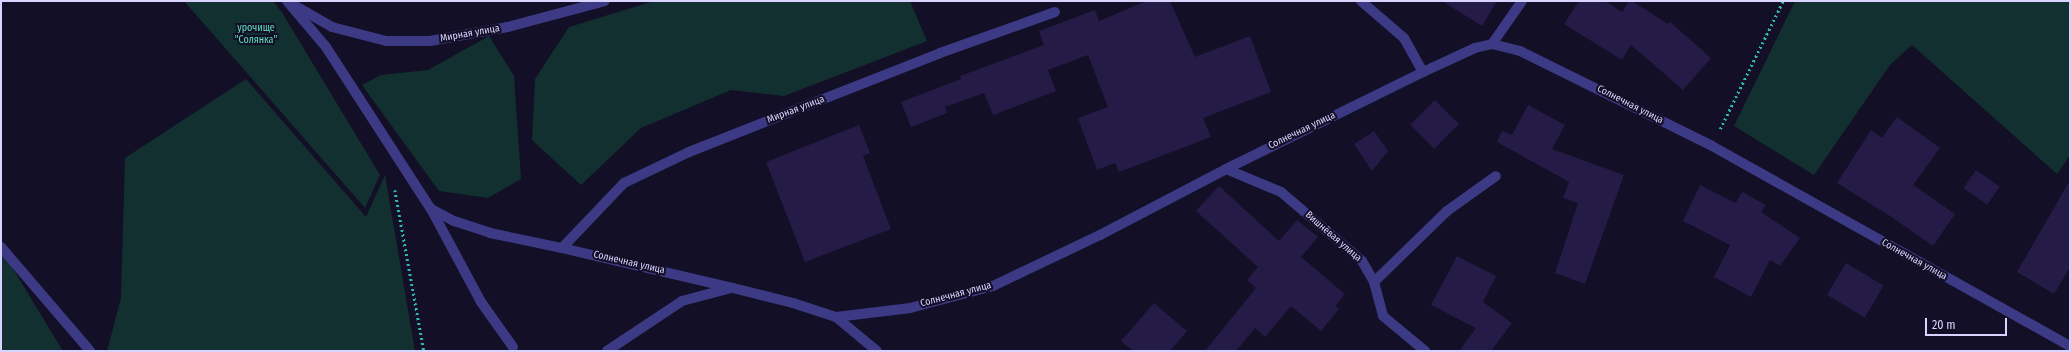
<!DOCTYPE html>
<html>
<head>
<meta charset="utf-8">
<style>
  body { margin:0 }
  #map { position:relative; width:2071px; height:352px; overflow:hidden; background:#130f26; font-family:"Fira Sans Condensed",sans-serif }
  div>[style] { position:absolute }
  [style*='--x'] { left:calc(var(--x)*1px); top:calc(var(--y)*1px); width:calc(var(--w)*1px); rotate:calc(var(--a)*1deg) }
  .green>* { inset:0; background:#12302f }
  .building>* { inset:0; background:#241b47; transform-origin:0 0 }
  .path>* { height:2.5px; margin-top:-1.25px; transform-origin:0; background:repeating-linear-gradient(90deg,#2fb8b0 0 2px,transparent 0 5px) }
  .service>* { height:10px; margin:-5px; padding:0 5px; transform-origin:5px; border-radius:5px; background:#3d3a85 }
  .minor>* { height:10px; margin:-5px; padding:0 5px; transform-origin:5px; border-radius:5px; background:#3d3a85 }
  span { translate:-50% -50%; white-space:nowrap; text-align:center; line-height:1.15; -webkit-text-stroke:4px #130f26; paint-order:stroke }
  .park-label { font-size:10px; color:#5fe0c0 }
  .street-label { font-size:10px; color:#d9d4ff }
  .frame { position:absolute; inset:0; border:2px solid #d9d4ff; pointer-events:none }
  .scale { position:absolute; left:1925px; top:318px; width:82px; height:18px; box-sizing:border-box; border:2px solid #d9d4ff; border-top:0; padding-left:5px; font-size:12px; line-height:14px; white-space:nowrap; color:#d9d4ff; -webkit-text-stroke:3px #130f26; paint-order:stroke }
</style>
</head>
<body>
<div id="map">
  <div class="green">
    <i style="clip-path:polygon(184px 1px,273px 1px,283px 14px,380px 175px,365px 208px)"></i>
    <i style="clip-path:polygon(654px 1px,910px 1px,927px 41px,784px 96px,731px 90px,641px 128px,581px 185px,532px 140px,535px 79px,569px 27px)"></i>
    <i style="clip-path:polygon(1795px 1px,2070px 1px,2070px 155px,2057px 174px,1912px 45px,1890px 65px,1814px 175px,1734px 126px)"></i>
    <i style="clip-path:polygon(489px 36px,514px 76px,521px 179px,488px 198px,439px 191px,362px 85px,381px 75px,428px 70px)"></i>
    <i style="clip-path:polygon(246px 79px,366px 217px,385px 175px,415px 351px,107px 351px,121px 298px,125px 158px)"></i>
    <i style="clip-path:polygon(1px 249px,63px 351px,1px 351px)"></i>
  </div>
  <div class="building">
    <i style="clip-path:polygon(1146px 1px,1170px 1px,1195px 57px,1250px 36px,1271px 92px,1203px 118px,1211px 137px,1119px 172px,1115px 163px,1097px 170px,1078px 118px,1108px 107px,1088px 55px,1048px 70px,1056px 91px,993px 115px,984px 93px,945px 107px,947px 113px,911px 127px,901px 102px,961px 79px,960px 76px,1044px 45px,1039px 31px,1095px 10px,1099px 21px)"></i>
    <i style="clip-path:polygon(1442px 1px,1497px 1px,1482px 26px)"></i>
    <i style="clip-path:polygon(1579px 1px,1605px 1px,1622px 12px,1629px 1px,1632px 1px,1668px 24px,1670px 22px,1711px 58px,1683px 90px,1631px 45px,1622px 60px,1564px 24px)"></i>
    <i style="left:1435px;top:100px;width:34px;height:35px;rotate:45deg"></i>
    <i style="clip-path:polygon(1528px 105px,1565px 125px,1552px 149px,1624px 175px,1585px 284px,1555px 273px,1578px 203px,1563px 198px,1569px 182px,1497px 142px,1502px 131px,1512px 135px)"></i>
    <i style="clip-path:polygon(1897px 117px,1940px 148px,1913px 185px,1955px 214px,1933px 246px,1890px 216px,1837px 183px,1871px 130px,1882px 138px)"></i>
    <i style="clip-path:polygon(859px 125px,870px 153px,863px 156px,891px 229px,805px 262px,766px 162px)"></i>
    <i style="clip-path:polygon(1374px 131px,1388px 151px,1372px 171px,1354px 144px)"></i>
    <i style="left:1976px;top:170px;width:29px;height:22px;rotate:35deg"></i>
    <i style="clip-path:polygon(2070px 180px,2070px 267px,2054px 294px,2017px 272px)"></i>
    <i style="clip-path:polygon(1700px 185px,1736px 203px,1742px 192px,1766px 205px,1761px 212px,1800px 238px,1780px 266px,1770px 260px,1751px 297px,1714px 277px,1730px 245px,1683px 221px)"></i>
    <i style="clip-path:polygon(1219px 186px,1279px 241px,1297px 220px,1318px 237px,1301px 257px,1345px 294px,1335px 306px,1339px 309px,1321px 331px,1291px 306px,1265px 337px,1255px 328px,1236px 351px,1205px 351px,1256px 288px,1247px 280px,1258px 267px,1196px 211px)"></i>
    <i style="clip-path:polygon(1457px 256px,1496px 276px,1483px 302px,1512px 323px,1491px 351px,1459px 351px,1476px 328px,1431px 305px)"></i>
    <i style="left:1846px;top:263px;width:44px;height:37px;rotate:31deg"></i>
    <i style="clip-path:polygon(1154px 303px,1187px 331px,1170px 351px,1133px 351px,1121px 341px)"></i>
  </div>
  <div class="path">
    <i style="--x:1720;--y:129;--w:143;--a:-63.8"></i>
    <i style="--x:395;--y:190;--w:164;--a:79.8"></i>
  </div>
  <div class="service">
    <i style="--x:1361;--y:1;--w:57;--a:40.7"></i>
    <i style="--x:1404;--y:38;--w:39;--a:61"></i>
    <i style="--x:1492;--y:44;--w:52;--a:-55.1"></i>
    <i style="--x:1374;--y:282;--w:102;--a:-44.2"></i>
    <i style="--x:1447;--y:211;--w:60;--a:-35.5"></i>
  </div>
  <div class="minor">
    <i style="--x:287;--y:1;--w:60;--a:49.7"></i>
    <i style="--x:326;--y:47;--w:193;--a:57.1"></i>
    <i style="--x:431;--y:209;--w:106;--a:61.7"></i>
    <i style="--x:481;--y:302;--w:55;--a:54.6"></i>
    <i style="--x:292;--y:4;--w:46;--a:29.9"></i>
    <i style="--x:332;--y:27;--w:56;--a:14.5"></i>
    <i style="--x:386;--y:41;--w:44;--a:0"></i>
    <i style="--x:430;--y:41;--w:79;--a:-10.2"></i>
    <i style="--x:508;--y:27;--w:100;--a:-15"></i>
    <i style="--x:1226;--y:169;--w:60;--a:22.7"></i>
    <i style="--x:1281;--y:192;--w:106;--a:40.4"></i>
    <i style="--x:1362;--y:261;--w:24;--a:60"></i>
    <i style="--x:1374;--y:282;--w:35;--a:75"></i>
    <i style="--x:1383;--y:316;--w:55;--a:39.8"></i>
    <i style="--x:431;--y:209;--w:26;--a:28"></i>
    <i style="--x:454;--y:221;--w:38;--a:18"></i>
    <i style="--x:490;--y:233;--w:74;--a:11.8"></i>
    <i style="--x:562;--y:248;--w:176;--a:13.2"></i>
    <i style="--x:733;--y:288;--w:62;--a:14"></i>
    <i style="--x:793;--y:303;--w:45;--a:18"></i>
    <i style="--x:836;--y:317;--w:75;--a:-6.9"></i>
    <i style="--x:910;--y:308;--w:86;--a:-14.8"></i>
    <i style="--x:993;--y:286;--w:119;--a:-25.5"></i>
    <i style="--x:1100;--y:235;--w:142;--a:-27.6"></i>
    <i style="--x:1226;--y:169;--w:220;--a:-26.2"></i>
    <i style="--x:1423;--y:72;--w:57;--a:-24.8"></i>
    <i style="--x:1475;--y:48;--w:17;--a:-13"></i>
    <i style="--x:1492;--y:44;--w:29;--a:14"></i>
    <i style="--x:1520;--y:51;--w:214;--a:26.3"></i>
    <i style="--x:1712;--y:146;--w:410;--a:29.2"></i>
    <i style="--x:1;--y:247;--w:137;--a:49.4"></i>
    <i style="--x:562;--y:248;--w:90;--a:-46.4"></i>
    <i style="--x:624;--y:183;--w:72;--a:-25.5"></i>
    <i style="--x:689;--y:152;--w:270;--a:-21.5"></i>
    <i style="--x:940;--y:53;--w:122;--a:-19.6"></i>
    <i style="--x:836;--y:317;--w:53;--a:39.7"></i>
    <i style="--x:607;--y:351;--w:90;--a:-33.7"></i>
    <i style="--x:682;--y:301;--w:51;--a:-14.9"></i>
  </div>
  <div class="park-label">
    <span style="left:256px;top:34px">урочище<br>"Солянка"</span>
  </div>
  <div class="street-label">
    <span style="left:470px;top:34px;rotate:-10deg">Мирная улица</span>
    <span style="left:1630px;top:105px;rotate:27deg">Солнечная улица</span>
    <span style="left:796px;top:110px;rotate:-21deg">Мирная улица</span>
    <span style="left:1302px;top:131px;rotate:-26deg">Солнечная улица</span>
    <span style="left:1333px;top:237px;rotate:41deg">Вишнёвая улица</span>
    <span style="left:1914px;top:260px;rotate:29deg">Солнечная улица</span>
    <span style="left:629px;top:263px;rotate:13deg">Солнечная улица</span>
    <span style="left:956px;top:295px;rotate:-15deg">Солнечная улица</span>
  </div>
  <div class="frame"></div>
  <div class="scale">20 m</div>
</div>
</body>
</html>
